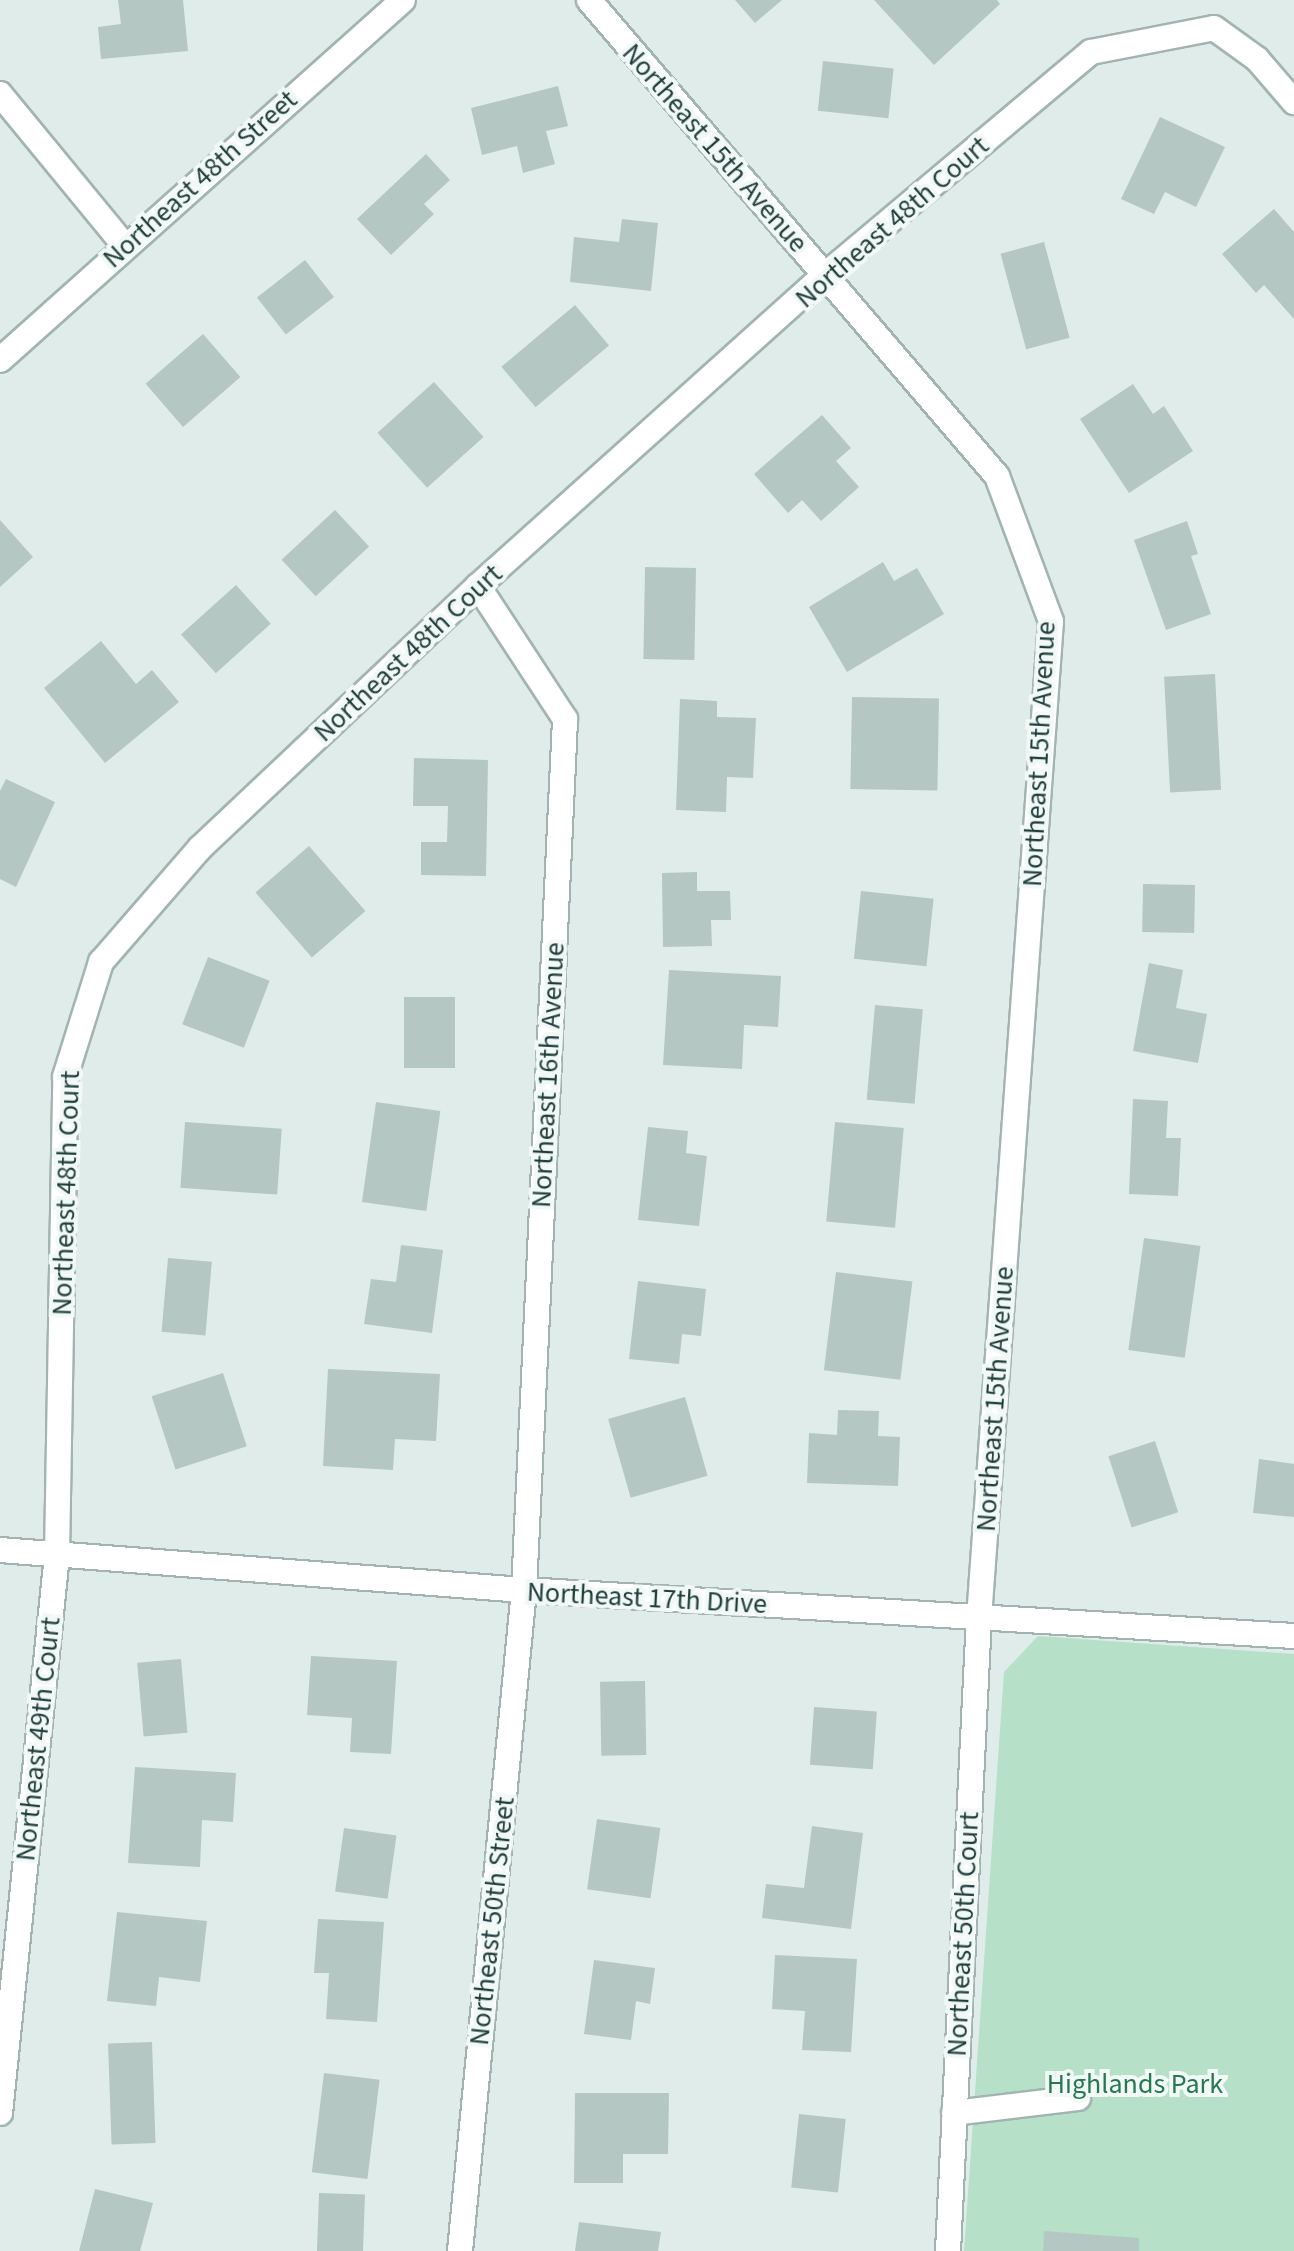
<!DOCTYPE html>
<html>
<head>
<meta charset="utf-8">
<style>
  body { margin:0 }
  #map { position:relative; width:1294px; height:2251px; overflow:hidden; background:#e0ece9; font-family:"Source Sans 3",sans-serif }
  div>[style] { position:absolute }
  [style*='--x'] { left:calc(var(--x)*1px); top:calc(var(--y)*1px); width:calc(var(--w)*1px); rotate:calc(var(--a)*1deg) }
  .green>* { inset:0; background:#b6e0c8 }
  .building>* { inset:0; background:#b5c7c2; transform-origin:0 0 }
  .roads { filter:drop-shadow(2px 0 #a2b4b1) drop-shadow(-2px 0 #a2b4b1) drop-shadow(0 2px #a2b4b1) drop-shadow(0 -2px #a2b4b1) }
  .minor>* { height:24px; margin:-12px; padding:0 12px; transform-origin:12px; border-radius:12px; background:#fff }
  span { translate:-50% -50%; white-space:nowrap; text-align:center; line-height:1.15; -webkit-text-stroke:8px #f1f8f6; paint-order:stroke }
  .street-label { font-size:28px; color:#1f3e3b }
  .park-label { font-size:28px; color:#267853 }
</style>
</head>
<body>
<div id="map">
  <div class="green">
    <i style="clip-path:polygon(1038px 1636px,1294px 1654px,1294px 2251px,964px 2251px,1004px 1672px)"></i>
  </div>
  <div class="building">
    <i style="clip-path:polygon(118px 0,183px 0,188px 51px,101px 59px,98px 27px,121px 24px)"></i>
    <i style="clip-path:polygon(735px 0,782px 0,755px 23px)"></i>
    <i style="clip-path:polygon(874px 0,997px 0,1000px 4px,934px 65px)"></i>
    <i style="left:823px;top:61px;width:71px;height:50px;rotate:6deg"></i>
    <i style="clip-path:polygon(558px 86px,568px 126px,546px 131px,555px 164px,523px 173px,517px 146px,482px 155px,471px 108px)"></i>
    <i style="clip-path:polygon(1160px 117px,1225px 147px,1196px 207px,1165px 192px,1154px 214px,1121px 199px)"></i>
    <i style="clip-path:polygon(426px 154px,450px 180px,424px 204px,434px 214px,391px 255px,357px 219px)"></i>
    <i style="clip-path:polygon(1274px 209px,1294px 232px,1294px 319px,1264px 285px,1256px 293px,1222px 254px)"></i>
    <i style="clip-path:polygon(622px 219px,658px 223px,651px 291px,570px 282px,574px 237px,619px 242px)"></i>
    <i style="left:1044px;top:242px;width:99px;height:45px;rotate:75deg"></i>
    <i style="left:305px;top:260px;width:47px;height:61px;rotate:52deg"></i>
    <i style="left:575px;top:305px;width:53px;height:96px;rotate:50deg"></i>
    <i style="left:203px;top:334px;width:57px;height:76px;rotate:49deg"></i>
    <i style="left:434px;top:382px;width:74px;height:76px;rotate:48deg"></i>
    <i style="clip-path:polygon(1133px 384px,1153px 414px,1164px 406px,1193px 451px,1129px 493px,1080px 419px)"></i>
    <i style="clip-path:polygon(822px 415px,851px 448px,836px 461px,859px 487px,821px 521px,802px 500px,788px 513px,754px 474px)"></i>
    <i style="left:335px;top:510px;width:50px;height:73px;rotate:47deg"></i>
    <i style="clip-path:polygon(0 520px,33px 557px,0 587px)"></i>
    <i style="clip-path:polygon(1187px 521px,1198px 554px,1191px 556px,1211px 614px,1166px 630px,1134px 540px)"></i>
    <i style="clip-path:polygon(883px 562px,894px 581px,917px 568px,944px 614px,847px 672px,809px 607px)"></i>
    <i style="left:645px;top:567px;width:51px;height:92px;rotate:1deg"></i>
    <i style="left:236px;top:585px;width:52px;height:74px;rotate:48deg"></i>
    <i style="clip-path:polygon(101px 641px,136px 684px,152px 670px,179px 702px,105px 763px,44px 688px)"></i>
    <i style="left:1215px;top:674px;width:116px;height:51px;rotate:87deg"></i>
    <i style="left:852px;top:697px;width:87px;height:92px;rotate:1deg"></i>
    <i style="clip-path:polygon(680px 699px,717px 701px,717px 717px,756px 718px,753px 778px,727px 777px,726px 812px,676px 810px)"></i>
    <i style="clip-path:polygon(414px 758px,488px 760px,486px 876px,421px 875px,421px 842px,447px 842px,448px 806px,413px 806px)"></i>
    <i style="clip-path:polygon(6px 779px,55px 802px,16px 887px,0 879px,0 791px)"></i>
    <i style="left:309px;top:846px;width:86px;height:71px;rotate:49deg"></i>
    <i style="clip-path:polygon(697px 872px,697px 891px,730px 891px,731px 920px,711px 920px,712px 946px,663px 947px,662px 873px)"></i>
    <i style="left:1143px;top:884px;width:52px;height:48px;rotate:1deg"></i>
    <i style="left:861px;top:891px;width:73px;height:68px;rotate:6deg"></i>
    <i style="left:208px;top:957px;width:66px;height:72px;rotate:21deg"></i>
    <i style="clip-path:polygon(1149px 963px,1183px 970px,1176px 1008px,1207px 1014px,1198px 1063px,1133px 1051px)"></i>
    <i style="clip-path:polygon(669px 970px,781px 976px,778px 1027px,744px 1025px,742px 1069px,663px 1065px)"></i>
    <i style="left:404px;top:997px;width:51px;height:71px"></i>
    <i style="left:875px;top:1005px;width:48px;height:95px;rotate:5deg"></i>
    <i style="clip-path:polygon(1133px 1099px,1168px 1101px,1166px 1138px,1181px 1138px,1178px 1196px,1129px 1194px)"></i>
    <i style="left:376px;top:1102px;width:65px;height:101px;rotate:8deg"></i>
    <i style="left:185px;top:1122px;width:97px;height:66px;rotate:4deg"></i>
    <i style="left:835px;top:1122px;width:69px;height:100px;rotate:5deg"></i>
    <i style="clip-path:polygon(648px 1127px,688px 1131px,686px 1153px,707px 1156px,699px 1226px,638px 1220px)"></i>
    <i style="left:1144px;top:1238px;width:57px;height:113px;rotate:8deg"></i>
    <i style="clip-path:polygon(401px 1245px,443px 1250px,432px 1333px,364px 1324px,371px 1279px,396px 1282px)"></i>
    <i style="left:168px;top:1258px;width:44px;height:74px;rotate:5deg"></i>
    <i style="left:836px;top:1272px;width:77px;height:99px;rotate:7deg"></i>
    <i style="clip-path:polygon(638px 1281px,706px 1289px,701px 1336px,682px 1334px,679px 1364px,629px 1359px)"></i>
    <i style="clip-path:polygon(328px 1369px,440px 1374px,436px 1441px,395px 1439px,393px 1470px,323px 1466px)"></i>
    <i style="left:223px;top:1373px;width:77px;height:75px;rotate:72deg"></i>
    <i style="left:685px;top:1397px;width:82px;height:80px;rotate:74deg"></i>
    <i style="clip-path:polygon(838px 1410px,879px 1411px,878px 1436px,900px 1437px,898px 1486px,807px 1483px,809px 1433px,837px 1435px)"></i>
    <i style="left:1155px;top:1441px;width:75px;height:49px;rotate:72deg"></i>
    <i style="clip-path:polygon(1259px 1459px,1294px 1464px,1294px 1517px,1253px 1513px)"></i>
    <i style="clip-path:polygon(311px 1656px,397px 1661px,391px 1754px,350px 1752px,352px 1718px,307px 1715px)"></i>
    <i style="left:181px;top:1659px;width:74px;height:44px;rotate:85deg"></i>
    <i style="left:645px;top:1681px;width:74px;height:45px;rotate:89deg"></i>
    <i style="left:814px;top:1707px;width:63px;height:58px;rotate:4deg"></i>
    <i style="clip-path:polygon(135px 1767px,236px 1773px,233px 1822px,202px 1820px,200px 1867px,128px 1863px)"></i>
    <i style="left:597px;top:1819px;width:64px;height:71px;rotate:8deg"></i>
    <i style="clip-path:polygon(812px 1826px,863px 1833px,851px 1929px,762px 1918px,766px 1884px,804px 1888px)"></i>
    <i style="left:344px;top:1828px;width:53px;height:64px;rotate:8deg"></i>
    <i style="clip-path:polygon(117px 1912px,207px 1921px,200px 1982px,159px 1977px,156px 2006px,107px 2001px)"></i>
    <i style="clip-path:polygon(318px 1919px,384px 1922px,377px 2022px,326px 2019px,329px 1973px,314px 1973px)"></i>
    <i style="clip-path:polygon(775px 1955px,857px 1959px,851px 2052px,802px 2050px,805px 2011px,772px 2009px)"></i>
    <i style="clip-path:polygon(594px 1960px,655px 1968px,650px 2004px,636px 2001px,631px 2040px,584px 2034px)"></i>
    <i style="left:152px;top:2042px;width:101px;height:44px;rotate:88deg"></i>
    <i style="left:324px;top:2073px;width:56px;height:100px;rotate:7deg"></i>
    <i style="clip-path:polygon(575px 2093px,669px 2093px,668px 2154px,623px 2154px,623px 2183px,574px 2183px)"></i>
    <i style="left:799px;top:2114px;width:47px;height:74px;rotate:6deg"></i>
    <i style="clip-path:polygon(95px 2189px,153px 2203px,140px 2251px,79px 2251px)"></i>
    <i style="left:319px;top:2193px;width:46px;height:58px;rotate:2deg"></i>
    <i style="clip-path:polygon(579px 2222px,661px 2232px,658px 2251px,575px 2251px)"></i>
    <i style="clip-path:polygon(1044px 2231px,1139px 2238px,1139px 2251px,1043px 2251px)"></i>
  </div>
  <div class="roads">
    <div class="minor">
      <i style="--x:589;--y:0;--w:627;--a:49.4"></i>
      <i style="--x:997;--y:476;--w:155;--a:69.6"></i>
      <i style="--x:1051;--y:621;--w:999;--a:94.13"></i>
      <i style="--x:979;--y:1617;--w:635;--a:92.8"></i>
      <i style="--x:0;--y:94;--w:195;--a:50.6"></i>
      <i style="--x:0;--y:360;--w:540;--a:-41.77"></i>
      <i style="--x:0;--y:1550;--w:526;--a:4.37"></i>
      <i style="--x:524;--y:1590;--w:771;--a:3.42"></i>
      <i style="--x:0;--y:2113;--w:561;--a:-84.17"></i>
      <i style="--x:57;--y:1555;--w:478;--a:-89"></i>
      <i style="--x:65;--y:1077;--w:121;--a:-72.6"></i>
      <i style="--x:101;--y:962;--w:151;--a:-49"></i>
      <i style="--x:200;--y:848;--w:382;--a:-43.3"></i>
      <i style="--x:478;--y:586;--w:466;--a:-41.9"></i>
      <i style="--x:825;--y:275;--w:347;--a:-40"></i>
      <i style="--x:1091;--y:52;--w:125;--a:-11"></i>
      <i style="--x:1214;--y:28;--w:53;--a:35.8"></i>
      <i style="--x:1257;--y:59;--w:57;--a:49.3"></i>
      <i style="--x:954;--y:2113;--w:125;--a:-6.9"></i>
      <i style="--x:460;--y:2251;--w:664;--a:-84.47"></i>
      <i style="--x:524;--y:1590;--w:872;--a:-87.3"></i>
      <i style="--x:565;--y:719;--w:159;--a:-123.2"></i>
    </div>
  </div>
  <div class="street-label">
    <span style="left:715px;top:148px;rotate:49deg">Northeast 15th Avenue</span>
    <span style="left:200px;top:179px;rotate:-42deg">Northeast 48th Street</span>
    <span style="left:892px;top:222px;rotate:-41deg">Northeast 48th Court</span>
    <span style="left:408px;top:653px;rotate:-43deg">Northeast 48th Court</span>
    <span style="left:1039px;top:754px;rotate:-87deg">Northeast 15th Avenue</span>
    <span style="left:548px;top:1075px;rotate:-87deg">Northeast 16th Avenue</span>
    <span style="left:66px;top:1193px;rotate:-88deg">Northeast 48th Court</span>
    <span style="left:995px;top:1399px;rotate:-86deg">Northeast 15th Avenue</span>
    <span style="left:647px;top:1598px;rotate:3deg">Northeast 17th Drive</span>
    <span style="left:38px;top:1739px;rotate:-84deg">Northeast 49th Court</span>
    <span style="left:492px;top:1921px;rotate:-84deg">Northeast 50th Street</span>
    <span style="left:963px;top:1934px;rotate:-87deg">Northeast 50th Court</span>
  </div>
  <div class="park-label">
    <span style="left:1135px;top:2084px">Highlands Park</span>
  </div>
</div>
</body>
</html>
